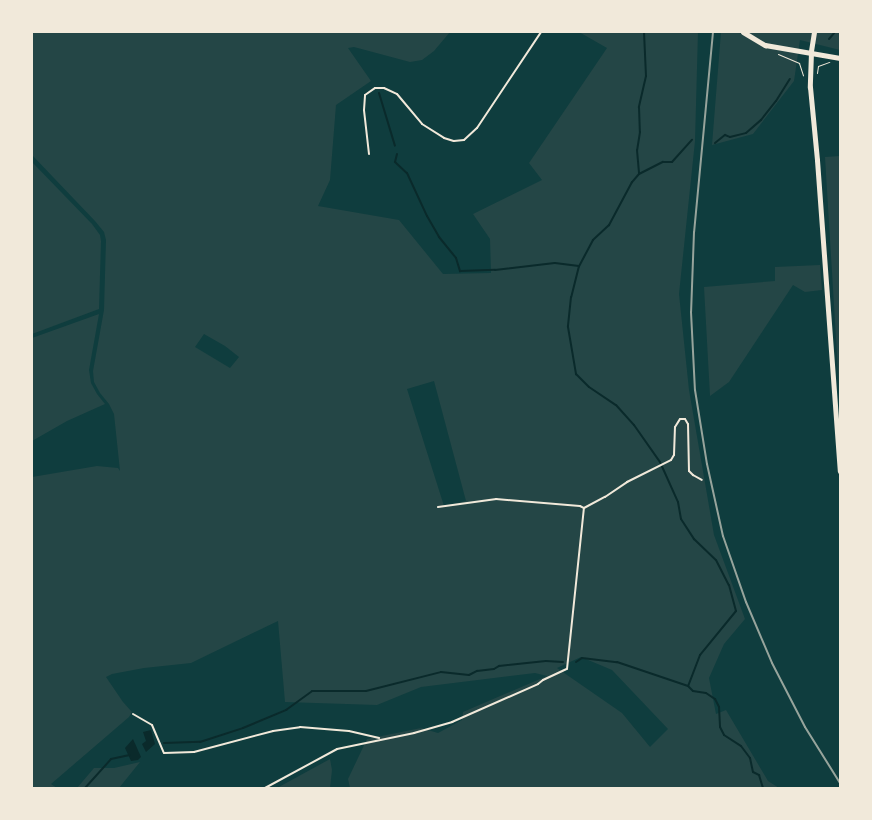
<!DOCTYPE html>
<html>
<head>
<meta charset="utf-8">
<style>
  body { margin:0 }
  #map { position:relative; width:872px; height:820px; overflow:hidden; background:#0f3d3e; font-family:"Sofia Sans Condensed",sans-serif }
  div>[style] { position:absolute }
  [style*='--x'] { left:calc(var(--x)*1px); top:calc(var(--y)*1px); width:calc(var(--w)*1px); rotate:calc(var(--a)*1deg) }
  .green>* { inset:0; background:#244646 }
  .water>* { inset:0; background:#0a2a2b }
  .stream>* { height:2px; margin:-1px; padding:0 1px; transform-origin:1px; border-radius:1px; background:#0a2a2b }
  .path>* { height:1px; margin:-0.5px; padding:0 0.5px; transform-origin:0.5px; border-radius:0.5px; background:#f1e9da }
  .service>* { height:2px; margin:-1px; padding:0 1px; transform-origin:1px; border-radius:1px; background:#f1e9da }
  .secondary>* { height:5px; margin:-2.5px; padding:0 2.5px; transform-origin:2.5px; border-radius:2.5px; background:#f1e9da }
  .rail>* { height:2px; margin:-1px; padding:0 1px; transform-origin:1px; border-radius:1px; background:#97a49c }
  span { translate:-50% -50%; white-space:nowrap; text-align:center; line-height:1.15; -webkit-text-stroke:3px #f1e9da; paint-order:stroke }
  .frame { position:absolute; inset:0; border:33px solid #f1e9da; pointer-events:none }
</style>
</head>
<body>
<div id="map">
  <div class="green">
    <i style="clip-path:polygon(evenodd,32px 32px,171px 32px,170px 35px,171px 32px,450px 32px,434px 51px,422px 60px,410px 62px,354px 47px,348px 48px,371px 81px,336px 105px,330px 180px,318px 206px,399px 220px,443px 274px,491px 273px,490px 239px,473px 214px,542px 180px,529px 163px,607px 48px,579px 32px,698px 32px,695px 141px,679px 294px,689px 390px,714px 535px,745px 619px,724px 644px,709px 678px,716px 714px,726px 710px,768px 781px,779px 788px,350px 788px,348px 779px,367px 739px,421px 728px,438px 733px,462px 720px,463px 712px,547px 676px,535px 673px,421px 687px,377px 705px,285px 702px,278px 621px,191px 663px,144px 668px,112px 674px,106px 677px,123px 702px,132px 712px,129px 717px,51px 784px,57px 788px,32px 788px,32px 477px,97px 466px,118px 468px,120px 471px,114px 414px,109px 404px,100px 393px,94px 382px,93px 371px,104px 310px,106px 240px,104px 232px,95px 221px,32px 155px,32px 32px,204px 334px,225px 346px,239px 357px,230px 368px,195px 347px,204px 334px,32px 32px,434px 381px,466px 501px,444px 506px,407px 389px,434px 381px,32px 32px,581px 657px,612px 670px,668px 729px,650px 747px,622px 713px,557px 668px,581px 657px)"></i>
    <i style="clip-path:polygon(721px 32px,840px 32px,840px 50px,800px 40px,794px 81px,753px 134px,712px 145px)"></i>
    <i style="clip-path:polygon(840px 156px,840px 404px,825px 157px)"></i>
    <i style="clip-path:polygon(32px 162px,92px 224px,100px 235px,101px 241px,99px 309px,32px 334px)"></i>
    <i style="clip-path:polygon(820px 265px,822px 290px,805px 292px,793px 285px,729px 382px,710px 396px,704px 287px,775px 281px,775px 267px)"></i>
    <i style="clip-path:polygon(99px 314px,89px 370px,91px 383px,97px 394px,105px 404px,67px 421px,32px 441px,32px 338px)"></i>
    <i style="clip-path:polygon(330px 759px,332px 770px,330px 788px,277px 788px)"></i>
    <i style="clip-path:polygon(140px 762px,119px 788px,77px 788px,94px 768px,114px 768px)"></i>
  </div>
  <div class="water">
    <i style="clip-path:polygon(151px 730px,155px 744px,146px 752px,142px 744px,146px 741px,143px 732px)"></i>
    <i style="clip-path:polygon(133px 739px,141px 757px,138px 760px,131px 761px,125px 748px)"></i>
  </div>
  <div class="stream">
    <i style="--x:644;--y:32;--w:44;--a:87.4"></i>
    <i style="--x:646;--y:76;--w:32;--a:103"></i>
    <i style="--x:639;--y:107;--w:25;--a:88"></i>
    <i style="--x:640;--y:132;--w:18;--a:99"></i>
    <i style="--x:637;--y:150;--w:24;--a:85"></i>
    <i style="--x:639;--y:174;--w:11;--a:131"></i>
    <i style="--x:632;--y:182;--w:49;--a:118.1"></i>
    <i style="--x:609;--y:225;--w:22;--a:137"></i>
    <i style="--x:593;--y:240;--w:30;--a:118"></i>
    <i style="--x:579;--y:266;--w:32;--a:104"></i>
    <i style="--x:571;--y:297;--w:30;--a:96"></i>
    <i style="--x:568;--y:327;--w:48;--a:80.3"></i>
    <i style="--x:576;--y:374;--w:18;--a:45"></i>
    <i style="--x:589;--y:387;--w:32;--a:34"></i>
    <i style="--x:616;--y:405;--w:27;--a:48"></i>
    <i style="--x:634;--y:425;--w:45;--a:54.9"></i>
    <i style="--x:660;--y:462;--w:44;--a:65.8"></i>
    <i style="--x:678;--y:502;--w:17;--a:80"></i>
    <i style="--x:681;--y:519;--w:24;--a:57"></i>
    <i style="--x:694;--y:539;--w:30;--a:44"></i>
    <i style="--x:716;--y:560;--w:28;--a:63"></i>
    <i style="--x:729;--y:585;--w:27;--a:75"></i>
    <i style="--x:736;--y:611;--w:57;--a:129.3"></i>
    <i style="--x:700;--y:655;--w:33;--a:111"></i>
    <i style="--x:688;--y:686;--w:7;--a:45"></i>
    <i style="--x:693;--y:691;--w:13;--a:9"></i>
    <i style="--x:706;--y:693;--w:11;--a:34"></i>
    <i style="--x:715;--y:699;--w:9;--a:63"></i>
    <i style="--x:719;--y:707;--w:20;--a:87"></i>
    <i style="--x:720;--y:727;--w:9;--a:63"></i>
    <i style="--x:724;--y:735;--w:20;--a:33"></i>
    <i style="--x:741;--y:746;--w:15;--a:53"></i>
    <i style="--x:750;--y:758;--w:14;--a:78"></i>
    <i style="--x:753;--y:772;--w:7;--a:27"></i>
    <i style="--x:759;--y:775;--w:14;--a:73"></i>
    <i style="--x:829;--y:39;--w:9;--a:-49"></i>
    <i style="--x:379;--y:93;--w:55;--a:73.2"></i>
    <i style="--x:715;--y:143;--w:13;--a:-39"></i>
    <i style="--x:725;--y:135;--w:5;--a:22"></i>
    <i style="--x:730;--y:137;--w:16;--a:-14"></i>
    <i style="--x:746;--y:133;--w:20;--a:-41"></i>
    <i style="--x:761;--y:120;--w:24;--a:-52"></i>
    <i style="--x:776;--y:101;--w:26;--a:-58"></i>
    <i style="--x:397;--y:154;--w:8;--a:104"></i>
    <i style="--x:395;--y:162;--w:16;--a:43"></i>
    <i style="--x:407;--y:173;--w:47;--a:65.1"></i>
    <i style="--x:427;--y:216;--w:24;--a:60"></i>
    <i style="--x:439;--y:237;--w:27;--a:51"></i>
    <i style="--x:456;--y:258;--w:14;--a:73"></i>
    <i style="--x:460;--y:271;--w:35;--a:-2"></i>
    <i style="--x:495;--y:270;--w:60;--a:-6.7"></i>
    <i style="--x:555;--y:263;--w:24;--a:7"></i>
    <i style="--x:639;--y:174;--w:27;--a:-27"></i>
    <i style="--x:663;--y:162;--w:9;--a:0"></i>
    <i style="--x:672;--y:162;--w:30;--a:-48"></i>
    <i style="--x:576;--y:662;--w:7;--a:-34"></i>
    <i style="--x:582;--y:658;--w:35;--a:7"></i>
    <i style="--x:617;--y:662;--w:75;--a:18.7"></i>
    <i style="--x:164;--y:743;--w:36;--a:-2"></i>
    <i style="--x:200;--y:742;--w:45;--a:-18"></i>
    <i style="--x:243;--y:728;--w:47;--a:-22.7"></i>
    <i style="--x:286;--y:710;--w:32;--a:-36"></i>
    <i style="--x:312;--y:691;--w:54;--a:0"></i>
    <i style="--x:366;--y:691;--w:77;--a:-14.2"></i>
    <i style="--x:441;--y:672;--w:28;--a:6"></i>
    <i style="--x:469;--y:675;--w:9;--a:-27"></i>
    <i style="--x:477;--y:671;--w:17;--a:-7"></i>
    <i style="--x:494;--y:669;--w:6;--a:-31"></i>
    <i style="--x:499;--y:666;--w:47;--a:-6.1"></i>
    <i style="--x:546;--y:661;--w:17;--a:3"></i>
    <i style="--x:85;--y:788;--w:39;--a:-48"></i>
    <i style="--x:111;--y:759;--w:19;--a:-12"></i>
  </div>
  <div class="path">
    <i style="--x:778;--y:54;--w:23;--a:23"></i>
    <i style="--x:799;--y:63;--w:13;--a:72"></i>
    <i style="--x:817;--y:73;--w:7;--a:-82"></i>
    <i style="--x:818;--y:66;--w:12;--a:-20"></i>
  </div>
  <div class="service">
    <i style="--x:369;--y:154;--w:44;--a:-96.5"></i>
    <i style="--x:364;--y:110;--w:15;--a:-86"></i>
    <i style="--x:365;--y:95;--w:12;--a:-35"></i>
    <i style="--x:375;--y:88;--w:9;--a:0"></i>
    <i style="--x:384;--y:88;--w:14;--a:25"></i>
    <i style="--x:397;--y:94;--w:39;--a:50"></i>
    <i style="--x:422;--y:124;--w:26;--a:32"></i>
    <i style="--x:444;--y:138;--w:10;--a:17"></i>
    <i style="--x:454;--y:141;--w:10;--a:-6"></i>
    <i style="--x:464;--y:140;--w:18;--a:-43"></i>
    <i style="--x:477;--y:128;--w:115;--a:-56.3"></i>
    <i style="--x:438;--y:507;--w:59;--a:-7.9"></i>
    <i style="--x:496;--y:499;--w:84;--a:4.8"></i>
    <i style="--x:580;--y:506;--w:4;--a:27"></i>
    <i style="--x:584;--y:508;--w:24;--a:-28"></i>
    <i style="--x:605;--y:497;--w:27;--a:-34"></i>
    <i style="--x:627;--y:482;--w:49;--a:-26.6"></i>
    <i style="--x:671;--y:460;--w:6;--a:-59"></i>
    <i style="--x:674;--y:455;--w:28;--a:-88"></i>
    <i style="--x:675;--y:427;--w:9;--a:-58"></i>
    <i style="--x:680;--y:419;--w:5;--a:0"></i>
    <i style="--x:685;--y:419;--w:6;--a:59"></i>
    <i style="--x:688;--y:424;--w:47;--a:88.8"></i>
    <i style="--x:689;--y:471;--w:6;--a:45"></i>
    <i style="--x:693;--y:475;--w:10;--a:29"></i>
    <i style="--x:133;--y:714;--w:22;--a:30"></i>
    <i style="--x:152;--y:725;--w:30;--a:67"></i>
    <i style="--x:164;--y:753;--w:30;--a:-2"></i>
    <i style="--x:194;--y:752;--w:82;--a:-14.9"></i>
    <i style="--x:273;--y:731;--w:27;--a:-8"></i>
    <i style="--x:300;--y:727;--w:49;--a:4.7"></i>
    <i style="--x:349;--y:731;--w:31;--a:13"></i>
    <i style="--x:265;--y:788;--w:82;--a:-28.4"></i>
    <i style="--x:337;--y:749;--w:79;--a:-11.7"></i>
    <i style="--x:414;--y:733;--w:40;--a:-16"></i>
    <i style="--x:452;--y:722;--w:94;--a:-23.8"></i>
    <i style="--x:538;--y:684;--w:6;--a:-39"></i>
    <i style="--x:543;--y:680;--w:26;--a:-25"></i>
    <i style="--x:567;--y:669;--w:162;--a:-84"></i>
  </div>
  <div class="secondary">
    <i style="--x:743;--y:32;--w:26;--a:31"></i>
    <i style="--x:765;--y:45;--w:76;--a:9.8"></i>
    <i style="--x:814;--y:32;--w:20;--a:99"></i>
    <i style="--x:811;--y:52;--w:35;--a:92"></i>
    <i style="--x:810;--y:87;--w:73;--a:84.5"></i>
    <i style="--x:817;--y:160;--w:312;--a:85.8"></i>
  </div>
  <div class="rail">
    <i style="--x:713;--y:32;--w:201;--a:95.4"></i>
    <i style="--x:694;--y:232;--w:80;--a:92.1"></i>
    <i style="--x:691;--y:312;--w:78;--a:87.1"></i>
    <i style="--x:695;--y:390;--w:75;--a:80.8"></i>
    <i style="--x:707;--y:464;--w:74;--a:77.5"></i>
    <i style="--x:723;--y:536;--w:70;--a:70.8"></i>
    <i style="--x:746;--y:602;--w:66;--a:66.9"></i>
    <i style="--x:772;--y:663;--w:72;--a:62.7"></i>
    <i style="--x:805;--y:727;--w:66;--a:58"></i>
  </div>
  <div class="frame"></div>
</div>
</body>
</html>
